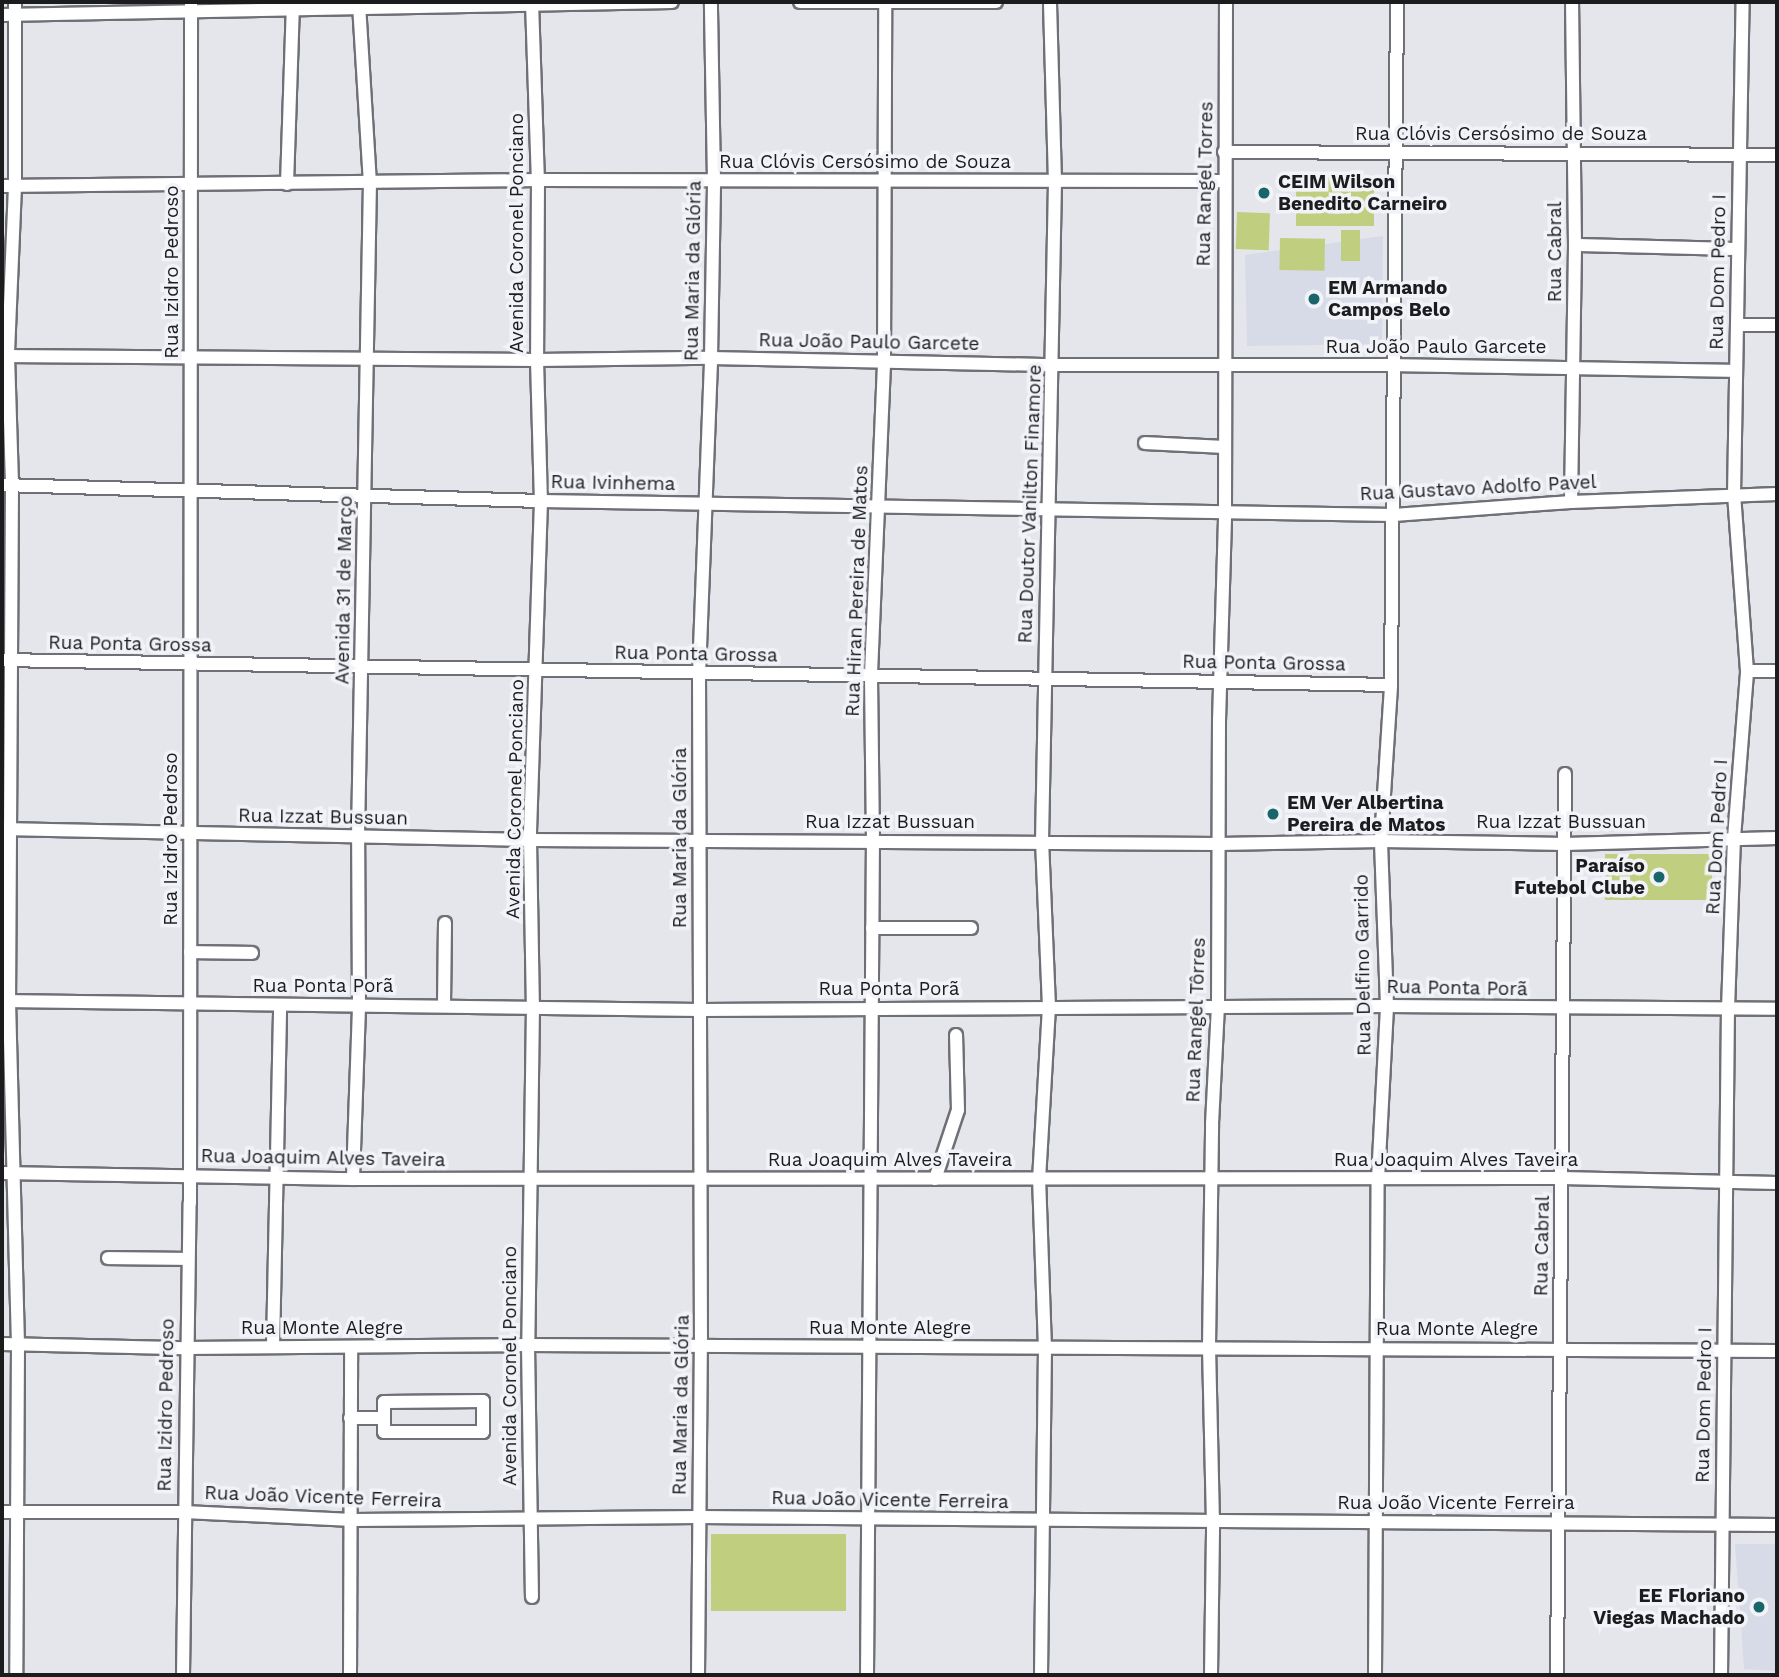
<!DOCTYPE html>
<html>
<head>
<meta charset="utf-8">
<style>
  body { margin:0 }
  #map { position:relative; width:1779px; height:1677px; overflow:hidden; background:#e4e6eb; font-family:"Work Sans",sans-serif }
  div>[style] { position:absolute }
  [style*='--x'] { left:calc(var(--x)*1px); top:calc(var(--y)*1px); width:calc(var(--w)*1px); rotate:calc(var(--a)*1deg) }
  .built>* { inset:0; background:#d6dbe7 }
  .green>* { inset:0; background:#c0cf7f; transform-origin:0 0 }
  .roads { filter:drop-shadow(2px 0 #6f7075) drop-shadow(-2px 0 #6f7075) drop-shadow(0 2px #6f7075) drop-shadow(0 -2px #6f7075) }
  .minor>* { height:12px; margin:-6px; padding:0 6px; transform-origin:6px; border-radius:6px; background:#fff }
  .dots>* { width:19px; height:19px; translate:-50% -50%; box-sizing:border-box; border:4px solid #f1f3f8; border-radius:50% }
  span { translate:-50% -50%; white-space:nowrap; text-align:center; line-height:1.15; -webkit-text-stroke:7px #f1f3f8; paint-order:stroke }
  .street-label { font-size:19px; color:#1b1c1e }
  .poi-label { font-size:19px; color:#1b1c1e; font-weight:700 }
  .left { translate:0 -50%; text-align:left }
  .right { translate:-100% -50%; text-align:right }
  .frame { position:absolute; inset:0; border:4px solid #1b1c1e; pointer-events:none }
</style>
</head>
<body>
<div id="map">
  <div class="built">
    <i style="clip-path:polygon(1383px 236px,1382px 344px,1247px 346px,1245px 255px)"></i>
    <i style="clip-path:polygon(1735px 1544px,1777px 1544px,1777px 1671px,1744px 1669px)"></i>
  </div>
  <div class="green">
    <i style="left:1374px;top:177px;width:49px;height:78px;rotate:90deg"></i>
    <i style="left:1237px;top:212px;width:33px;height:37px;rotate:2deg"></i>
    <i style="left:1341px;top:230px;width:19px;height:31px"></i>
    <i style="left:1280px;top:238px;width:45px;height:32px;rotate:1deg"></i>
    <i style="left:1605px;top:854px;width:107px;height:46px"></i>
    <i style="left:711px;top:1534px;width:135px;height:77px"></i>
  </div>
  <div class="roads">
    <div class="minor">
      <i style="--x:15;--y:2;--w:184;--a:90"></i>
      <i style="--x:15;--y:186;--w:170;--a:92.4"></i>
      <i style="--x:8;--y:356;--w:129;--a:88.2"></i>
      <i style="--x:12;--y:485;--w:516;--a:90.33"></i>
      <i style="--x:9;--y:1001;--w:343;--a:88.5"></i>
      <i style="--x:18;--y:1344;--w:331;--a:90.3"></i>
      <i style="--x:532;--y:2;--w:178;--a:88.1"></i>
      <i style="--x:538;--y:180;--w:180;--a:90.3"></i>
      <i style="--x:537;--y:360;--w:141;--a:88.4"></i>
      <i style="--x:541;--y:501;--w:339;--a:91.9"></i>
      <i style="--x:530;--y:840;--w:166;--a:89"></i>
      <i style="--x:533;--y:1006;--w:339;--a:90.8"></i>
      <i style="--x:528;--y:1345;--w:252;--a:89.1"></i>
      <i style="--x:800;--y:2;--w:196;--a:0"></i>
      <i style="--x:2;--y:15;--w:670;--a:-1.11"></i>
      <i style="--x:1224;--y:152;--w:553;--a:0.31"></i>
      <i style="--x:287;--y:184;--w:182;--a:-88.1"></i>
      <i style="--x:2;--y:186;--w:536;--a:-0.64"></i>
      <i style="--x:538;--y:180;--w:686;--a:0.08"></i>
      <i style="--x:1575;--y:245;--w:163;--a:1.4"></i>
      <i style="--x:1737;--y:325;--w:40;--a:0"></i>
      <i style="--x:2;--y:356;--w:535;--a:0.43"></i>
      <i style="--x:537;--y:360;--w:174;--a:-0.7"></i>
      <i style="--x:711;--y:358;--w:342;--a:1.2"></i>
      <i style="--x:1053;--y:365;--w:341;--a:0"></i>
      <i style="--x:1394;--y:365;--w:342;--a:1"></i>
      <i style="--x:1145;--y:443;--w:79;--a:2.9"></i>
      <i style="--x:2;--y:485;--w:539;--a:1.7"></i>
      <i style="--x:541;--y:501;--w:853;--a:0.94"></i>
      <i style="--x:1394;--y:515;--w:177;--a:-4.2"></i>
      <i style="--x:1571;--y:502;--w:206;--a:-2.2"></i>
      <i style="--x:1571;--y:502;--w:257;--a:-89.1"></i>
      <i style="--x:1575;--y:245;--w:243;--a:-90.7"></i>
      <i style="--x:2;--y:660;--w:1389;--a:1.03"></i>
      <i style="--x:1747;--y:671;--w:30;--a:0"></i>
      <i style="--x:2;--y:829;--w:528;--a:1.19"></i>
      <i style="--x:530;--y:840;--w:689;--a:0.33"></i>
      <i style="--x:1219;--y:844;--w:162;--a:-1.1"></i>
      <i style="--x:1381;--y:841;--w:184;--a:0.9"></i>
      <i style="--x:1565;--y:844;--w:212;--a:-1.6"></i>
      <i style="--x:872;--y:928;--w:99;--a:0"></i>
      <i style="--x:190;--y:952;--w:62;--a:0.9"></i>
      <i style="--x:2;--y:1001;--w:698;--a:0.74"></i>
      <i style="--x:700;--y:1010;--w:687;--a:-0.33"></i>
      <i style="--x:1387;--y:1006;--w:390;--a:0.4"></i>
      <i style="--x:444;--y:1005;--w:82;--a:-89.3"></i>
      <i style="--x:2;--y:1173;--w:351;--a:1"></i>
      <i style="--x:353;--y:1179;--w:1209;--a:-0.05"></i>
      <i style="--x:1562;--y:1178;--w:215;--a:1.3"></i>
      <i style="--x:353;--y:1179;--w:173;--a:-88"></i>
      <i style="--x:359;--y:1006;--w:170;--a:-90.3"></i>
      <i style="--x:358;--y:836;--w:652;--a:-88.95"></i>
      <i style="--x:370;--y:184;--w:182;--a:-93.5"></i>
      <i style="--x:935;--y:1179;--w:73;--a:-71.6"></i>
      <i style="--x:958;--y:1110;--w:75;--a:-91.5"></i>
      <i style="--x:108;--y:1258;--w:80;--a:0.7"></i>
      <i style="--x:2;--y:1344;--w:183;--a:1.3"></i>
      <i style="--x:185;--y:1348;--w:343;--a:-0.5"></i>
      <i style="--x:528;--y:1345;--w:1249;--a:0.28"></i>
      <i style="--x:273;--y:1347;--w:341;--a:-88.8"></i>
      <i style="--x:483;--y:1401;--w:31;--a:90"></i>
      <i style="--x:483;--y:1432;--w:99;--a:180"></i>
      <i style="--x:384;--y:1432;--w:30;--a:-90"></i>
      <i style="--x:384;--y:1402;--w:99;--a:-0.6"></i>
      <i style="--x:350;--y:1418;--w:34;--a:0"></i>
      <i style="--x:2;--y:1512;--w:182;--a:0"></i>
      <i style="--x:184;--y:1512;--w:169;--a:2.7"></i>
      <i style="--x:353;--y:1520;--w:346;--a:-0.5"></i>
      <i style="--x:699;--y:1517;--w:1078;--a:0.43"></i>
      <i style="--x:183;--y:1675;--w:472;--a:-89.2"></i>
      <i style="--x:190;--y:1203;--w:1201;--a:-89.95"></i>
      <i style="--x:350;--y:1675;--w:328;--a:-89.8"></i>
      <i style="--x:698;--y:1675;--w:327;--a:-89.5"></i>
      <i style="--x:701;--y:1348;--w:674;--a:-90.17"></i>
      <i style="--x:699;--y:674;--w:316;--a:-87.8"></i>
      <i style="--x:711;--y:358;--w:177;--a:-89"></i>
      <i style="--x:714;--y:181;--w:179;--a:-91"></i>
      <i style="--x:867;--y:1675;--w:834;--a:-89.59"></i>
      <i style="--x:873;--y:841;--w:167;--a:-90.7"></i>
      <i style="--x:871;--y:674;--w:312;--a:-87.6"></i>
      <i style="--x:884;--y:362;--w:359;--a:-89.8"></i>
      <i style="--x:1041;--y:1675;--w:326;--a:-89.3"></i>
      <i style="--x:1045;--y:1349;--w:169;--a:-92"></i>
      <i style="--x:1039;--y:1180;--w:173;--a:-86.7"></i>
      <i style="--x:1049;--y:1007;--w:166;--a:-92.4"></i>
      <i style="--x:1042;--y:841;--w:659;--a:-88.87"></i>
      <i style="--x:1055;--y:182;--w:180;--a:-91.6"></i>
      <i style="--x:1211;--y:1675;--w:152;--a:-89.2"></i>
      <i style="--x:1213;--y:1523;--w:176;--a:-91.3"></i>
      <i style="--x:1209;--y:1347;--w:223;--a:-89.2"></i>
      <i style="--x:1212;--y:1124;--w:117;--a:-87.1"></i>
      <i style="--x:1218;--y:1007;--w:286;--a:-89.8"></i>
      <i style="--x:1219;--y:721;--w:208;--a:-88.3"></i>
      <i style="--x:1225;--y:513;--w:511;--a:-89.89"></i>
      <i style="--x:1375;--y:1675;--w:496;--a:-89.7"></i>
      <i style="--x:1378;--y:1179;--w:173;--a:-87"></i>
      <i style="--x:1387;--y:1006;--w:165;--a:-92.1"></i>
      <i style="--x:1381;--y:841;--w:156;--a:-86.3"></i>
      <i style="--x:1391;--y:685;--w:683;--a:-89.5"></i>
      <i style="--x:1557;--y:1675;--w:901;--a:-89.49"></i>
      <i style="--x:1721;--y:1675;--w:666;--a:-89.4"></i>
      <i style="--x:1728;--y:1009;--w:171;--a:-88"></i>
      <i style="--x:1734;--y:838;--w:168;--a:-85.5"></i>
      <i style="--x:1747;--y:671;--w:176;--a:-94.2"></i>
      <i style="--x:1734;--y:495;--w:493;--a:-89"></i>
    </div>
  </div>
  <div class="dots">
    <i style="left:1264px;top:193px;background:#18666a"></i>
    <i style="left:1314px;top:299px;background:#18666a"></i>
    <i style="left:1273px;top:814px;background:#18666a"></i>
    <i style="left:1659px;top:877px;background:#18666a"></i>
    <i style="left:1759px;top:1607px;background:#18666a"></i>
  </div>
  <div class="street-label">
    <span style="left:1501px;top:134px">Rua Clóvis Cersósimo de Souza</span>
    <span style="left:865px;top:162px">Rua Clóvis Cersósimo de Souza</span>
    <span style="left:1205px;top:184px;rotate:-89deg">Rua Rangel Torres</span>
    <span style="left:517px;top:233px;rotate:-90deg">Avenida Coronel Ponciano</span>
    <span style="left:1555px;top:252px;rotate:-90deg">Rua Cabral</span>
    <span style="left:693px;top:271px;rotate:-89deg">Rua Maria da Glória</span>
    <span style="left:172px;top:272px;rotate:-90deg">Rua Izidro Pedroso</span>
    <span style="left:1718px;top:272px;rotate:-89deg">Rua Dom Pedro I</span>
    <span style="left:869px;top:342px;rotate:1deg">Rua João Paulo Garcete</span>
    <span style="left:1436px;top:347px">Rua João Paulo Garcete</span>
    <span style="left:613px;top:483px;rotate:1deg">Rua Ivinhema</span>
    <span style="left:1478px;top:488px;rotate:-3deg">Rua Gustavo Adolfo Pavel</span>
    <span style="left:1030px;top:504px;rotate:-88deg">Rua Doutor Vanilton Finamore</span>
    <span style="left:344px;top:590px;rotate:-89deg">Avenida 31 de Março</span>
    <span style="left:857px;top:591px;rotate:-88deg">Rua Hiran Pereira de Matos</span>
    <span style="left:130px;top:644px;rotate:1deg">Rua Ponta Grossa</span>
    <span style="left:696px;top:654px;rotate:1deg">Rua Ponta Grossa</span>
    <span style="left:1264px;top:663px;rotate:1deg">Rua Ponta Grossa</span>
    <span style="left:515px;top:799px;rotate:-89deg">Avenida Coronel Ponciano</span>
    <span style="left:323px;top:817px;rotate:1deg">Rua Izzat Bussuan</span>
    <span style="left:890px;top:822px">Rua Izzat Bussuan</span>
    <span style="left:1561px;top:822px">Rua Izzat Bussuan</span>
    <span style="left:1717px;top:837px;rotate:-87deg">Rua Dom Pedro I</span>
    <span style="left:680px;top:838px;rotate:-90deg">Rua Maria da Glória</span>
    <span style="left:171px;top:839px;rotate:-90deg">Rua Izidro Pedroso</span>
    <span style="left:1363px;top:965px;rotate:-91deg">Rua Delfino Garrido</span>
    <span style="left:323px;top:986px">Rua Ponta Porã</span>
    <span style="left:1457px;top:988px;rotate:1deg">Rua Ponta Porã</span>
    <span style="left:889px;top:989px">Rua Ponta Porã</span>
    <span style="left:1196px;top:1020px;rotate:-88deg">Rua Rangel Tôrres</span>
    <span style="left:323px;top:1158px;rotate:1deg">Rua Joaquim Alves Taveira</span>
    <span style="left:890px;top:1160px">Rua Joaquim Alves Taveira</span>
    <span style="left:1456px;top:1160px">Rua Joaquim Alves Taveira</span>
    <span style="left:1542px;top:1246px;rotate:-89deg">Rua Cabral</span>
    <span style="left:322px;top:1328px">Rua Monte Alegre</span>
    <span style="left:890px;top:1328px">Rua Monte Alegre</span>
    <span style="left:1457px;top:1329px">Rua Monte Alegre</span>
    <span style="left:510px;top:1366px;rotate:-90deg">Avenida Coronel Ponciano</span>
    <span style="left:166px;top:1405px;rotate:-89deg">Rua Izidro Pedroso</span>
    <span style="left:681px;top:1405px;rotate:-89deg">Rua Maria da Glória</span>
    <span style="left:1704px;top:1405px;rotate:-89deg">Rua Dom Pedro I</span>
    <span style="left:323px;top:1497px;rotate:2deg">Rua João Vicente Ferreira</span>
    <span style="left:890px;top:1500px;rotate:1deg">Rua João Vicente Ferreira</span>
    <span style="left:1456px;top:1503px">Rua João Vicente Ferreira</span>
  </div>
  <div class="poi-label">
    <span class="left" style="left:1278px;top:193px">CEIM Wilson<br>Benedito Carneiro</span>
    <span class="left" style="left:1328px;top:299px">EM Armando<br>Campos Belo</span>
    <span class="left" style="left:1287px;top:814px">EM Ver Albertina<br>Pereira de Matos</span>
    <span class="right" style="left:1645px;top:877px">Paraíso<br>Futebol Clube</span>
    <span class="right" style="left:1745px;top:1607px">EE Floriano<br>Viegas Machado</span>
  </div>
  <div class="frame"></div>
</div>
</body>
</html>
